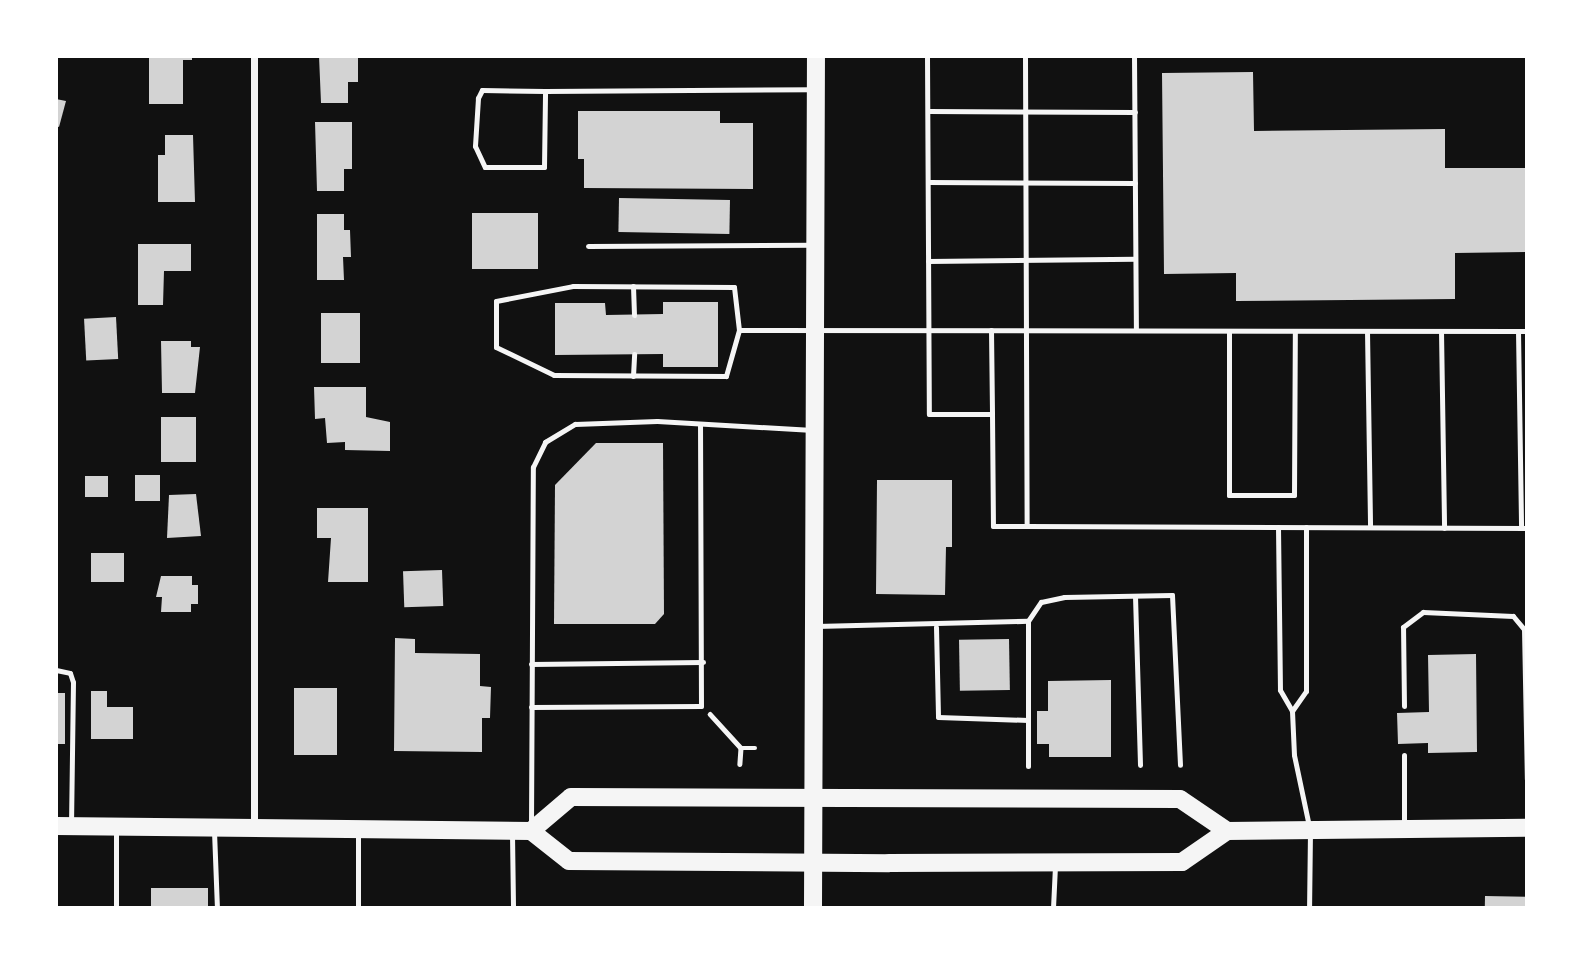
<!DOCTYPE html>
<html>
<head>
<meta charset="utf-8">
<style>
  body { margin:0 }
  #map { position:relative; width:1583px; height:964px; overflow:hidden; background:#111; font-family:"Open Sans",sans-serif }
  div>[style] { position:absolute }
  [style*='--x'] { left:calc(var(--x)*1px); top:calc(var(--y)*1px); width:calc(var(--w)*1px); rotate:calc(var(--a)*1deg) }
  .building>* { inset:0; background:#d3d3d3; transform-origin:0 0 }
  .path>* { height:4.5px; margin:-2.25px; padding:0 2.25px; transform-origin:2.25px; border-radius:2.25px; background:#f5f5f5 }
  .service>* { height:5px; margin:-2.5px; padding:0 2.5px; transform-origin:2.5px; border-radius:2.5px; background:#f5f5f5 }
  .minor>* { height:7px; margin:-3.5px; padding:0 3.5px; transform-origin:3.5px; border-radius:3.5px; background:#f5f5f5 }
  .primary>* { height:18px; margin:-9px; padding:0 9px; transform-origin:9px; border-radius:9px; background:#f5f5f5 }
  span { translate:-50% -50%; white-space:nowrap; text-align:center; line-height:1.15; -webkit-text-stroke:5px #fff; paint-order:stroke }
  .frame { position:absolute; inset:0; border:58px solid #fff; pointer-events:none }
</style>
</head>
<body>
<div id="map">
  <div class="building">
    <i style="clip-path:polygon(149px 56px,192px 56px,192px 60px,183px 60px,183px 104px,149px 104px)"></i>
    <i style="clip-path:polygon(319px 56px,358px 56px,358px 82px,348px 82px,348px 103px,321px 103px)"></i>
    <i style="clip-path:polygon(1253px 72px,1254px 131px,1445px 129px,1445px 168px,1527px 168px,1527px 252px,1455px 253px,1455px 299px,1236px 301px,1236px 273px,1164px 274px,1162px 73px)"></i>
    <i style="clip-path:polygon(56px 99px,66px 101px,59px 127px,56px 126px)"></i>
    <i style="clip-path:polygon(578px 111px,720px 111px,720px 123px,753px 123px,753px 189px,584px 188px,584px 159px,578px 159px)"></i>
    <i style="clip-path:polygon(315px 122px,352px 122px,352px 169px,344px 169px,344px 191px,317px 191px)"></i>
    <i style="clip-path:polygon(165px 135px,193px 135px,195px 202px,158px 202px,158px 155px,165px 155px)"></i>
    <i style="left:619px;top:198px;width:111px;height:34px;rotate:1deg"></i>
    <i style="left:472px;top:213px;width:66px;height:56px"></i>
    <i style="clip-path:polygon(317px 214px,344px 214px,344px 230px,350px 230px,351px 257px,343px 257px,344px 280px,317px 280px)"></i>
    <i style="clip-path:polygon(138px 244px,191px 244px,191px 271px,164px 271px,163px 305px,138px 305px)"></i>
    <i style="clip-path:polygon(663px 302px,718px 302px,718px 367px,663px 367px,663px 354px,555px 355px,555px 303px,605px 303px,606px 315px,663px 314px)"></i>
    <i style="left:321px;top:313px;width:39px;height:50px"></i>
    <i style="left:116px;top:317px;width:42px;height:32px;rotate:87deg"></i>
    <i style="clip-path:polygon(161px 341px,191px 341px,191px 347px,200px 347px,195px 393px,162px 393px)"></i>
    <i style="clip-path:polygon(314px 387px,366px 387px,366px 417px,390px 422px,390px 451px,345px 450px,345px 442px,327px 443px,325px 418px,315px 419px)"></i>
    <i style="left:196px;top:417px;width:45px;height:35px;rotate:90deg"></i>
    <i style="clip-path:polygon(596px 443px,663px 443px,664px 614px,655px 624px,554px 624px,555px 485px)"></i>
    <i style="left:135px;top:475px;width:25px;height:26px"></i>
    <i style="left:85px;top:476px;width:23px;height:21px"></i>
    <i style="clip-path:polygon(877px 480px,952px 480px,952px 547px,946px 547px,945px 595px,876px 594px)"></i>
    <i style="clip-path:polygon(196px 494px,201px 536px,167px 538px,169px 495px)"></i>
    <i style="clip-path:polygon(317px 508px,368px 508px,368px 582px,328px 582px,331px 538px,317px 538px)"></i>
    <i style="left:91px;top:553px;width:33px;height:29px"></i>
    <i style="left:442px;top:570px;width:36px;height:39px;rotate:88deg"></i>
    <i style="clip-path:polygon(161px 576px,192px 576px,192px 585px,198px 585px,198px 604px,191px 604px,191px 612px,161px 612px,162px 597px,156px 597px)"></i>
    <i style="clip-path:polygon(395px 638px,415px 639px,415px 653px,480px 654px,480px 686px,491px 687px,490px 718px,482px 718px,482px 752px,394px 751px)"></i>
    <i style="left:1009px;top:639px;width:51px;height:50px;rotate:89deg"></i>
    <i style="clip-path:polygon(1476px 654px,1477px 752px,1428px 753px,1428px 743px,1398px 744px,1397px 713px,1429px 712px,1428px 655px)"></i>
    <i style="clip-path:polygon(1111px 680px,1111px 757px,1049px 757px,1049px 744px,1037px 744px,1037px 711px,1048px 711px,1048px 681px)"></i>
    <i style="left:294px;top:688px;width:43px;height:67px"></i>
    <i style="clip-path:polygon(91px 691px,107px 691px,107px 707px,133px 707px,133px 739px,91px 739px)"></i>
    <i style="left:56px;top:693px;width:9px;height:51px"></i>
    <i style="left:208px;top:888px;width:20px;height:57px;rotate:90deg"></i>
    <i style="left:1485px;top:896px;width:42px;height:12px;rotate:1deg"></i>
  </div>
  <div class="path">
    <i style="--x:710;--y:714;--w:46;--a:47.6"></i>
    <i style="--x:741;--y:748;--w:16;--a:94"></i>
    <i style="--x:741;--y:748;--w:14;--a:0"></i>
  </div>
  <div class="service">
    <i style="--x:927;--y:56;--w:358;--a:89.7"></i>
    <i style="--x:929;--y:414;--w:63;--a:0"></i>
    <i style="--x:992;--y:414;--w:112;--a:89.5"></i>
    <i style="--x:993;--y:526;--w:34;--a:0"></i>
    <i style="--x:1025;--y:56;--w:470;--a:89.8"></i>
    <i style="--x:1027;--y:526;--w:500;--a:0.23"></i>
    <i style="--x:1134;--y:56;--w:274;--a:89.6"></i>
    <i style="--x:545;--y:91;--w:63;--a:-179.1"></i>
    <i style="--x:482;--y:90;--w:9;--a:117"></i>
    <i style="--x:478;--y:98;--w:48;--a:93.6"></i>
    <i style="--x:475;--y:146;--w:23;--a:65"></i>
    <i style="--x:485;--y:167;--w:59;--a:0"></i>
    <i style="--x:544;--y:167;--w:76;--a:-89.2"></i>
    <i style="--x:545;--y:91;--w:268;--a:-0.4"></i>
    <i style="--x:928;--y:111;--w:207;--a:0.3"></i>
    <i style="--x:928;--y:182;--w:207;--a:0.3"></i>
    <i style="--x:588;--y:246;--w:224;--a:-0.3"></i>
    <i style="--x:928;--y:261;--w:207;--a:-0.6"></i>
    <i style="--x:573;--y:286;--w:161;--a:0.4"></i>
    <i style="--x:734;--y:287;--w:43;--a:83.4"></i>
    <i style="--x:739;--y:330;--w:48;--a:105.8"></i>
    <i style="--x:726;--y:376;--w:172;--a:-179.7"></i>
    <i style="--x:554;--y:375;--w:64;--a:-154.2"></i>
    <i style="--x:496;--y:347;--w:46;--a:-90"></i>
    <i style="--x:496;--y:301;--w:78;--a:-11"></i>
    <i style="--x:633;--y:286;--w:29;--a:88"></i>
    <i style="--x:739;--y:330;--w:788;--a:0.07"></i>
    <i style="--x:991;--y:330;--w:84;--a:89.3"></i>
    <i style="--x:1229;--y:331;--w:164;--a:90"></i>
    <i style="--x:1229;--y:495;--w:65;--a:0"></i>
    <i style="--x:1294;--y:495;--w:164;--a:-89.7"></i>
    <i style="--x:1367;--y:331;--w:196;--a:89.1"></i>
    <i style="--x:1441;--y:331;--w:197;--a:89.1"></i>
    <i style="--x:1518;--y:331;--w:197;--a:89.1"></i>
    <i style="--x:633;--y:376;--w:22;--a:-87"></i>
    <i style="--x:1278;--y:527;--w:163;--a:89.3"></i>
    <i style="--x:1280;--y:690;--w:24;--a:60"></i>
    <i style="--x:1292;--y:711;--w:44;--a:87.4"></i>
    <i style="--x:1294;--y:755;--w:78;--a:78.1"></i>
    <i style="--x:1310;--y:831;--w:77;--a:90.7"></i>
    <i style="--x:1135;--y:596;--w:169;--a:88.3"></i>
    <i style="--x:1028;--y:621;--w:23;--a:-56"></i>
    <i style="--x:1041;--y:602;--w:24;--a:-12"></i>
    <i style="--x:1064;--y:597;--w:108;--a:-1.1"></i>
    <i style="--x:1172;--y:595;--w:170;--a:87.3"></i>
    <i style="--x:816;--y:626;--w:212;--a:-1.4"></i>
    <i style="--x:1028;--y:621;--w:145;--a:90"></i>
    <i style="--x:936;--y:627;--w:90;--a:88.7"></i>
    <i style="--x:938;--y:717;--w:90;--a:1.9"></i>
    <i style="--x:531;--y:664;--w:172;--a:-0.7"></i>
    <i style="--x:56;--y:670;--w:14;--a:12"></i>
    <i style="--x:70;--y:673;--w:9;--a:72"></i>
    <i style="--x:73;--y:682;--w:141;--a:90.8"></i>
    <i style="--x:1404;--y:706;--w:79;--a:-90.7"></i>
    <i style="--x:1403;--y:627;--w:25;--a:-37"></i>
    <i style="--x:1423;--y:612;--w:90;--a:2.5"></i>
    <i style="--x:1513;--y:616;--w:17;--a:50"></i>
    <i style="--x:1524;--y:629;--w:150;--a:88.9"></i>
    <i style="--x:531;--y:707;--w:170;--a:-0.3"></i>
    <i style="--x:701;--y:706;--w:281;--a:-90.2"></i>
    <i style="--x:1292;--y:711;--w:24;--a:-55"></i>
    <i style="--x:1306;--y:691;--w:164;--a:-90"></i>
    <i style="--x:1404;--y:755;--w:70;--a:90"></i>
    <i style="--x:531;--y:824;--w:357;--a:-89.7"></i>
    <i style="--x:533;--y:467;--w:28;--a:-64"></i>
    <i style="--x:545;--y:442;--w:35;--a:-31"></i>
    <i style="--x:575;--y:424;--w:82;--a:-2.1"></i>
    <i style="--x:657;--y:421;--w:156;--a:3.3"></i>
    <i style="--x:116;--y:831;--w:77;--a:90"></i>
    <i style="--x:214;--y:831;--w:77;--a:87.8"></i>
    <i style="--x:358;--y:831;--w:77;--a:90"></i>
    <i style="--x:512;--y:834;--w:74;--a:89.2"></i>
    <i style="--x:1053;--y:908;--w:42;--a:-87.3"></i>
  </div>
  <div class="minor">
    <i style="--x:254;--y:826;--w:770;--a:-90"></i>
  </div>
  <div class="primary">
    <i style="--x:56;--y:826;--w:475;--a:0.6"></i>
    <i style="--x:531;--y:831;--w:48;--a:38.3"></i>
    <i style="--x:569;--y:861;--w:320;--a:0.4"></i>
    <i style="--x:889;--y:863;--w:293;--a:-0.2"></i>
    <i style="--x:1182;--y:862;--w:55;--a:-34.6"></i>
    <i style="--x:1227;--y:831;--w:300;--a:-0.6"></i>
    <i style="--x:531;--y:831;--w:52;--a:-40.4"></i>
    <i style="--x:571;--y:797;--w:609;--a:0.19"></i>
    <i style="--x:1180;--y:799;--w:57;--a:34.2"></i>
    <i style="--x:813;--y:908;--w:852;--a:-89.8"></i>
  </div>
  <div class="frame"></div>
</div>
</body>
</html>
